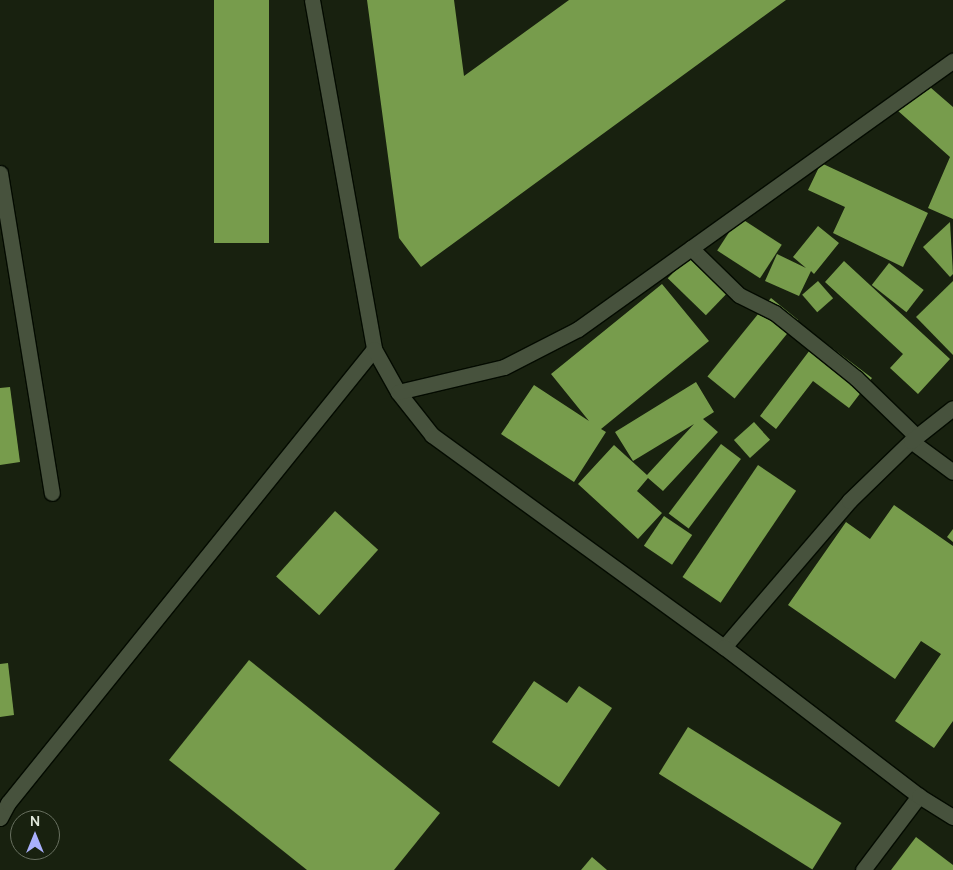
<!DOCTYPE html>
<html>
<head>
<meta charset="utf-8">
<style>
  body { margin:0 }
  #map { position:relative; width:953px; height:870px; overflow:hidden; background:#18210f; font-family:Manrope,sans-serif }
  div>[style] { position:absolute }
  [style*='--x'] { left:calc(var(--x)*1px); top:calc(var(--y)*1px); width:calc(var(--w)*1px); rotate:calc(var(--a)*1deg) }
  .building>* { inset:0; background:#779c4c; transform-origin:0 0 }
  .roads { filter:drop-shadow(1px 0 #040b00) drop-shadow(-1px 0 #040b00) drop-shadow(0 1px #040b00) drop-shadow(0 -1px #040b00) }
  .minor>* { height:15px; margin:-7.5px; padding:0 7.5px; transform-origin:7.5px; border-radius:7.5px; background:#47523d }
  .tertiary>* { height:15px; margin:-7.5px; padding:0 7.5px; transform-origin:7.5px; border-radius:7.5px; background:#47523d }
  span { translate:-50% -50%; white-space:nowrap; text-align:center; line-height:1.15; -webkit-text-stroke:5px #18210f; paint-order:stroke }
  .north { position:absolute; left:10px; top:810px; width:50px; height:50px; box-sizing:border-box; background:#18210f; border:1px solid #687060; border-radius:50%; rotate:0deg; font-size:14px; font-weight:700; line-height:20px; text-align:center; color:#e0e7da }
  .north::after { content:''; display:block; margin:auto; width:18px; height:22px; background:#a9b0fc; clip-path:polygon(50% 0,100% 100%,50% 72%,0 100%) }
</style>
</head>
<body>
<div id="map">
  <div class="building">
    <i style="left:214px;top:0;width:55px;height:243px"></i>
    <i style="clip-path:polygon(367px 0,454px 0,464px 76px,569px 0,786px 0,421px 267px,399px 238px)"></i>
    <i style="clip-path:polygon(923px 81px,953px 107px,953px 219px,928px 208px,950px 157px,897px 110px)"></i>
    <i style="clip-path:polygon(821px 163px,928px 213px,903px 267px,833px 233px,845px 207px,808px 190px)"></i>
    <i style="left:739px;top:217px;width:51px;height:40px;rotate:33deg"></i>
    <i style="clip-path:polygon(950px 222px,953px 274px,950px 277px,923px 247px)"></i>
    <i style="clip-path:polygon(818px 226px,839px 243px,814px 274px,811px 271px,799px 296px,765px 281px,777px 254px,806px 268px,793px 257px)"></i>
    <i style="left:699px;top:246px;width:53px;height:45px;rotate:44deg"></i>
    <i style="clip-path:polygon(844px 261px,950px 359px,918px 394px,890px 368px,903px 354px,825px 282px)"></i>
    <i style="left:889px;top:263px;width:44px;height:28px;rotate:38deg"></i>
    <i style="left:818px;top:281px;width:23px;height:21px;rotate:49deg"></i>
    <i style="clip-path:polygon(953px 281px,953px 355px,916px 317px)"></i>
    <i style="clip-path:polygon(662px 284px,709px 341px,601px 429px,606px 432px,574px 482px,501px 434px,534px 385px,589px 421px,551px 374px)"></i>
    <i style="left:771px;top:298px;width:35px;height:101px;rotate:39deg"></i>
    <i style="clip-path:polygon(819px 338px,872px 378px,849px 408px,813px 381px,776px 429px,760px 416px)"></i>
    <i style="clip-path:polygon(696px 382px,714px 412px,703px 419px,718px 432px,663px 491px,648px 478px,637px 491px,662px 513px,638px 539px,578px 484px,614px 445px,647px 475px,694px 424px,633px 461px,615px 432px)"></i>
    <i style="clip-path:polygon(10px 387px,20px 462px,0 465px,0 388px)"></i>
    <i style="left:754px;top:422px;width:24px;height:27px;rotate:48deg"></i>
    <i style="left:721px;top:444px;width:25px;height:87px;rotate:37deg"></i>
    <i style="left:758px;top:465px;width:46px;height:135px;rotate:34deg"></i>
    <i style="clip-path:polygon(894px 505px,953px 546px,953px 721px,934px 748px,895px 721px,941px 654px,921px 641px,895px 679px,788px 605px,846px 522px,870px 539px)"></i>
    <i style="left:335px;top:511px;width:58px;height:88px;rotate:42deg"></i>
    <i style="left:664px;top:516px;width:34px;height:36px;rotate:34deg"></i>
    <i style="clip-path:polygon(953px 529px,953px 542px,947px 537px)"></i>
    <i style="clip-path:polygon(249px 660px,440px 813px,394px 870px,307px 870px,169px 760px)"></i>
    <i style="clip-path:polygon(8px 663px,14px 715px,0 717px,0 664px)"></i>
    <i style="clip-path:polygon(534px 681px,567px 703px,579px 686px,612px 708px,559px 787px,492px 742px)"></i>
    <i style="left:688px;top:727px;width:181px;height:55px;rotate:32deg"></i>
    <i style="clip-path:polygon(916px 837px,953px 865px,953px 870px,891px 870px)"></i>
    <i style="clip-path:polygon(592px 857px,607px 870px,581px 870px)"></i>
  </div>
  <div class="roads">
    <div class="minor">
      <i style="--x:0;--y:173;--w:324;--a:80.8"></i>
      <i style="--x:691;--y:248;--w:67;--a:44.4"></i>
      <i style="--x:739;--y:295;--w:40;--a:26.6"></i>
      <i style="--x:775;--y:313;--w:104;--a:38.7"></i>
      <i style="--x:856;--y:378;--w:83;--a:44"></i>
      <i style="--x:911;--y:441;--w:52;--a:36.4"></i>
      <i style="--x:724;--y:647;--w:192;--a:-49.4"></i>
      <i style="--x:849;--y:501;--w:86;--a:-44.1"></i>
      <i style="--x:911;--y:441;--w:53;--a:-38.2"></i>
      <i style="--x:0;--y:818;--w:17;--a:-62"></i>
      <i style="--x:8;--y:803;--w:583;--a:-51.13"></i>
      <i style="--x:863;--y:870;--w:93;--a:-52.9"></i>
    </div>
    <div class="tertiary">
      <i style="--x:312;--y:0;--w:354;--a:79.9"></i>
      <i style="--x:374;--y:349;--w:49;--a:60.8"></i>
      <i style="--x:398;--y:392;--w:55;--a:51.7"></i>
      <i style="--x:432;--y:435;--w:361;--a:36"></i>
      <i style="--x:724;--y:647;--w:245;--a:37.4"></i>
      <i style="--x:919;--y:796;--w:40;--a:32"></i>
      <i style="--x:398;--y:392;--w:109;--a:-13.3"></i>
      <i style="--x:504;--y:367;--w:83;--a:-27.2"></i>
      <i style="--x:578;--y:329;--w:461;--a:-35.6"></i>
    </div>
  </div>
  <div class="north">N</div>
</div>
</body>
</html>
